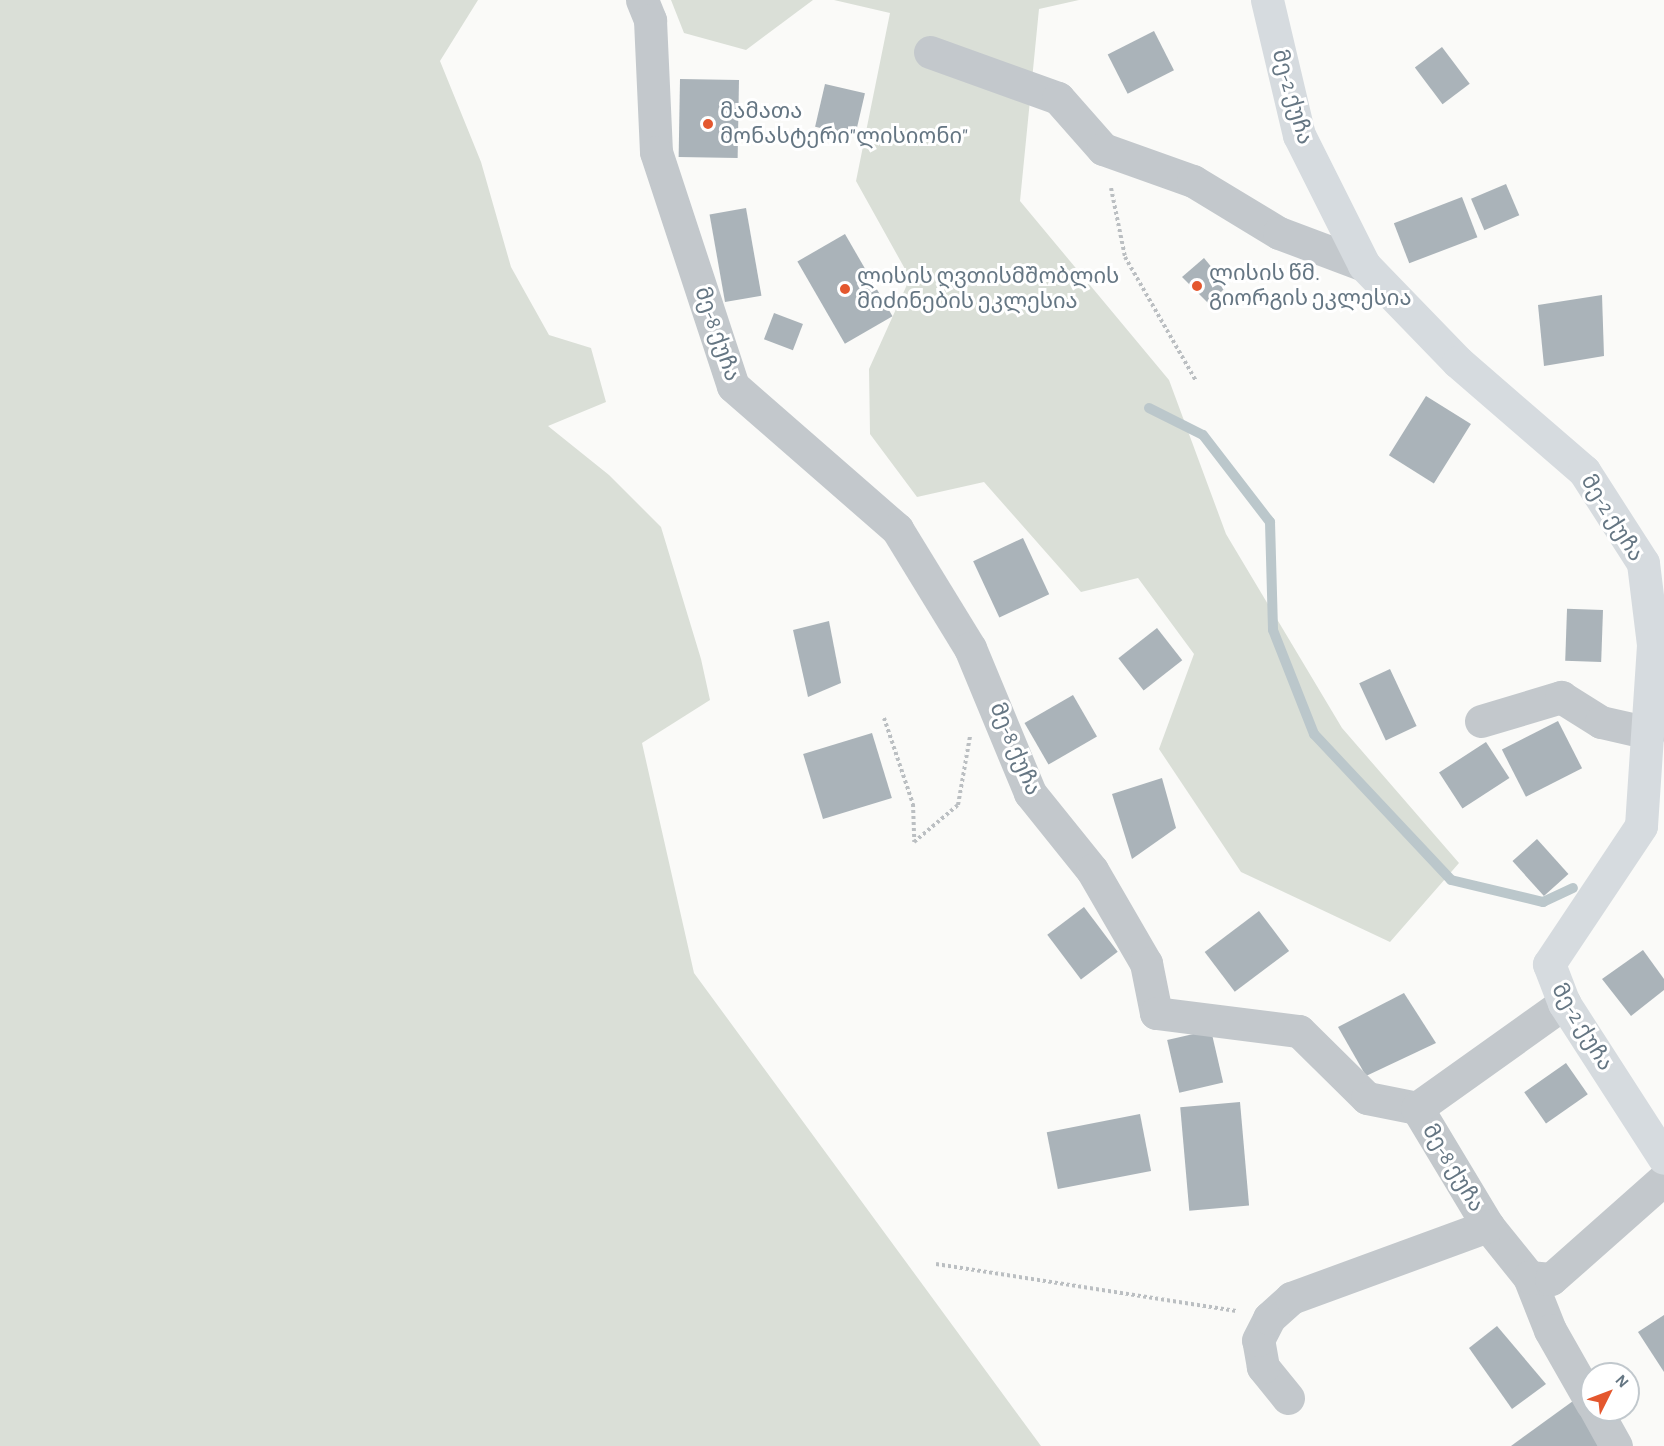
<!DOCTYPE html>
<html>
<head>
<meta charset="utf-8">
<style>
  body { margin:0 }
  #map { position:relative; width:1664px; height:1446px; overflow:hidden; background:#fafaf8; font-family:"Alegreya Sans","Noto Sans Georgian",sans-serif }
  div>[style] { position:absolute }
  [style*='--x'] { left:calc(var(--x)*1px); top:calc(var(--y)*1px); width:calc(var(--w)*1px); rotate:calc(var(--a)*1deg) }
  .green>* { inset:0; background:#dadfd7 }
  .stream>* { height:10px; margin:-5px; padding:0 5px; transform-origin:5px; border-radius:5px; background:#bbc7cb }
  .building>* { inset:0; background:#aab3b9; transform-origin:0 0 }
  .path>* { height:4px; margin-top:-2px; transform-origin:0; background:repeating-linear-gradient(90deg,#bbbfc2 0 3px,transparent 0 6px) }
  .minor>* { height:33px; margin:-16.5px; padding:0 16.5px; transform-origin:16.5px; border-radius:16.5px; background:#c3c8cc }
  .major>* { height:33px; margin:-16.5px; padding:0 16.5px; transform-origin:16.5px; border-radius:16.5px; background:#d6dbdf }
  .dots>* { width:16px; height:16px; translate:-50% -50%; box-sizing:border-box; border:3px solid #fff; border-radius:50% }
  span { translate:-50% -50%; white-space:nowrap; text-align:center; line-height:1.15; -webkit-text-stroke:6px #fff; paint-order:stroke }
  .street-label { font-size:22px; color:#657683 }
  .poi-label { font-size:22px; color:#657683 }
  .left { translate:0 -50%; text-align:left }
  .north { position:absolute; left:1580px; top:1362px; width:60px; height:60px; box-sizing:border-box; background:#fff; border:2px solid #c1c8cd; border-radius:50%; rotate:48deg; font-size:16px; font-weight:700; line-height:24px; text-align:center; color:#657683 }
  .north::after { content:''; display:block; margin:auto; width:21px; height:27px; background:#e4572e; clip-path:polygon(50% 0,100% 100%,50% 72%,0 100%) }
</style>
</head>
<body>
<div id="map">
  <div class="green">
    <i style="clip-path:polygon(0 0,478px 0,440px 61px,481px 162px,511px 267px,549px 335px,591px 348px,606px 402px,548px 426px,609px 475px,661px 527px,701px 659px,710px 700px,642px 743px,694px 973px,1041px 1446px,0 1446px)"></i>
    <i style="clip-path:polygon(671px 0,813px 0,746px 50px,684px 33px)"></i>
    <i style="clip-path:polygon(834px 0,1079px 0,1039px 9px,1020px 201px,1169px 380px,1226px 534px,1342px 728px,1459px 863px,1390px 942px,1241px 872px,1159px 749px,1194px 654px,1138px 578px,1081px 592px,984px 482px,917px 497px,870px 434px,869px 369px,910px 278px,856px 181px,890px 13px)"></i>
  </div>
  <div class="stream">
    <i style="--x:1149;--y:408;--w:60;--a:26.6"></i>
    <i style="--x:1203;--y:435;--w:110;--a:52.4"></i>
    <i style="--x:1270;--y:522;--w:108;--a:88.4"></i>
    <i style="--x:1273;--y:630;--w:112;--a:68.5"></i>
    <i style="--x:1314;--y:734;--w:200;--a:46.8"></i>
    <i style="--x:1451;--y:880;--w:95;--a:13.4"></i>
    <i style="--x:1543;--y:902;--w:33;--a:-25"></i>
  </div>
  <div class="building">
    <i style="left:1154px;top:31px;width:44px;height:52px;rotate:63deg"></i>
    <i style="left:1442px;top:47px;width:46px;height:34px;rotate:53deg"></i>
    <i style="left:680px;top:79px;width:59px;height:78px;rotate:1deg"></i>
    <i style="left:825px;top:84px;width:41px;height:44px;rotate:13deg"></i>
    <i style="left:1506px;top:184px;width:34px;height:38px;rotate:67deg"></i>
    <i style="left:1462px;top:197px;width:43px;height:73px;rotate:69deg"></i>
    <i style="left:746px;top:208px;width:89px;height:37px;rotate:80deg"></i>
    <i style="left:845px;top:234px;width:95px;height:55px;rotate:60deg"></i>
    <i style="clip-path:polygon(1204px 258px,1227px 286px,1209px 304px,1182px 277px)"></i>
    <i style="clip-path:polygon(1602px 295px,1604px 356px,1544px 366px,1538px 305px)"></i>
    <i style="left:774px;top:313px;width:31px;height:28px;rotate:21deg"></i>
    <i style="left:1426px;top:396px;width:53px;height:70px;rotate:32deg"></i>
    <i style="left:1023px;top:538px;width:62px;height:55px;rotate:65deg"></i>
    <i style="left:1603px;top:610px;width:52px;height:36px;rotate:92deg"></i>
    <i style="clip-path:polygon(829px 621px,841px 683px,808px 697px,793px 630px)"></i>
    <i style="left:1157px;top:628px;width:41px;height:49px;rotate:52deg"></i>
    <i style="left:1390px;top:669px;width:63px;height:34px;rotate:65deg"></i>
    <i style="left:1073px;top:695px;width:48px;height:56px;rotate:60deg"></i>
    <i style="left:1558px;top:721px;width:53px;height:63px;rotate:63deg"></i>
    <i style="left:872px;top:733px;width:68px;height:72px;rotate:73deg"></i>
    <i style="left:1486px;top:742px;width:43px;height:56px;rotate:57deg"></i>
    <i style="clip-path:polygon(1162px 778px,1176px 828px,1132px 859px,1112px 794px)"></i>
    <i style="left:1537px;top:839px;width:47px;height:33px;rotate:48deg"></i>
    <i style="left:1084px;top:907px;width:56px;height:46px;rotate:53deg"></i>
    <i style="left:1259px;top:911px;width:50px;height:68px;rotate:53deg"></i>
    <i style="clip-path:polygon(1643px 950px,1664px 979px,1664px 990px,1631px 1016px,1602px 979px)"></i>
    <i style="clip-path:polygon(1404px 993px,1436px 1043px,1366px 1076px,1338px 1027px)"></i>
    <i style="left:1211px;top:1030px;width:54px;height:45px;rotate:77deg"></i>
    <i style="left:1566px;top:1063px;width:38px;height:51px;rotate:55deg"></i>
    <i style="left:1240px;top:1102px;width:104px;height:60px;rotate:85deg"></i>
    <i style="left:1140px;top:1114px;width:58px;height:95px;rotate:79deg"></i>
    <i style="clip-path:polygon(1664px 1315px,1664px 1372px,1638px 1332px)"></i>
    <i style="clip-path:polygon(1497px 1326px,1546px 1384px,1512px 1409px,1469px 1348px)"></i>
    <i style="clip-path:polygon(1573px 1401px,1600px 1446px,1511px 1446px)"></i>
  </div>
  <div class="path">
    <i style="--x:1111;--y:188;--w:70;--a:78.5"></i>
    <i style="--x:1125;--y:257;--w:143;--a:60.2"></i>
    <i style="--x:884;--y:718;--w:91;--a:71.4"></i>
    <i style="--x:913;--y:804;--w:38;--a:88"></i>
    <i style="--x:914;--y:842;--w:57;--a:-40.1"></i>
    <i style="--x:958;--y:805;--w:70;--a:-80.1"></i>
    <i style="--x:936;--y:1264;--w:304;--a:8.9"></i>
  </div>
  <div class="minor">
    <i style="--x:642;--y:0;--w:22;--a:68"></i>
    <i style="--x:650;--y:20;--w:132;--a:87.4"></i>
    <i style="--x:656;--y:152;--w:246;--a:71.8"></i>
    <i style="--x:733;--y:386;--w:218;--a:41.1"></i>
    <i style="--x:897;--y:529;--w:140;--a:58.5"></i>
    <i style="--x:970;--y:648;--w:157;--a:67.5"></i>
    <i style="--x:1030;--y:793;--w:99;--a:51.2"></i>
    <i style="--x:1092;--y:870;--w:108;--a:59.9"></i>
    <i style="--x:1146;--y:963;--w:51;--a:78.7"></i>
    <i style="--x:1156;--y:1013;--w:144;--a:7.2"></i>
    <i style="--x:1299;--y:1031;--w:95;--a:44.6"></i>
    <i style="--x:1367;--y:1098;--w:51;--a:11.3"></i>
    <i style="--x:1417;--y:1108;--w:138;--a:59"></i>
    <i style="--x:1488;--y:1226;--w:65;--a:51.2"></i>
    <i style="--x:1529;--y:1277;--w:57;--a:68.4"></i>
    <i style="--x:1550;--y:1330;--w:85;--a:60.4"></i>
    <i style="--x:930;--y:52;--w:136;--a:19.8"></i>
    <i style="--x:1058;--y:98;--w:68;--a:48.6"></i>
    <i style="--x:1103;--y:149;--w:96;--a:19.6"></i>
    <i style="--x:1193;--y:181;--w:100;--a:31.2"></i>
    <i style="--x:1279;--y:233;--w:91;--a:20.6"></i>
    <i style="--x:1481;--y:721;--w:84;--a:-16.7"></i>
    <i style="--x:1561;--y:697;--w:47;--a:32"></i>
    <i style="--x:1601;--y:722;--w:49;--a:12.9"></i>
    <i style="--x:1417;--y:1108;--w:181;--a:-35.5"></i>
    <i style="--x:1529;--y:1277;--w:22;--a:5"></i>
    <i style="--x:1551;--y:1279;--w:151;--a:-41.5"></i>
    <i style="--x:1288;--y:1398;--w:40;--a:-129"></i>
    <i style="--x:1263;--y:1367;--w:27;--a:-100"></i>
    <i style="--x:1258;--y:1340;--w:25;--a:-63"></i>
    <i style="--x:1269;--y:1318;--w:30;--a:-42"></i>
    <i style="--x:1291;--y:1298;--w:210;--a:-20.1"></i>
    <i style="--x:1596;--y:1410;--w:41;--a:60.9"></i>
  </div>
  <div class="major">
    <i style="--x:1267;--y:0;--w:139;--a:76.7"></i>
    <i style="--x:1299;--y:135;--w:145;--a:63.4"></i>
    <i style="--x:1364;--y:265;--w:135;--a:45.9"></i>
    <i style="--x:1458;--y:362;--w:167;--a:40.9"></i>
    <i style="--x:1584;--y:471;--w:109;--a:57.3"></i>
    <i style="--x:1643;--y:563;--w:83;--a:83"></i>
    <i style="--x:1653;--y:645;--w:181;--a:93.8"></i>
    <i style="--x:1641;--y:826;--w:166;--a:123.7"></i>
    <i style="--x:1549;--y:964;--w:42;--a:69"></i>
    <i style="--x:1564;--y:1003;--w:184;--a:57.2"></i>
  </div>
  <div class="dots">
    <i style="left:708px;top:124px;background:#e4572e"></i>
    <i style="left:1197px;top:286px;background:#e4572e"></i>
    <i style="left:845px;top:289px;background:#e4572e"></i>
  </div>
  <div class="street-label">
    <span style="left:1292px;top:97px;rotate:74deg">მე-2 ქუჩა</span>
    <span style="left:717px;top:334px;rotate:71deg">მე-8 ქუჩა</span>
    <span style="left:1612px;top:518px;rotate:58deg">მე-2 ქუჩა</span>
    <span style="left:1015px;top:749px;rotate:67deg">მე-8 ქუჩა</span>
    <span style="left:1582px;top:1027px;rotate:59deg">მე-2 ქუჩა</span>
    <span style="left:1453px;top:1168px;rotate:59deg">მე-8 ქუჩა</span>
  </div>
  <div class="poi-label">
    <span class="left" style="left:720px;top:124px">მამათა<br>მონასტერი"ლისიონი"</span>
    <span class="left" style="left:1209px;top:286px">ლისის წმ.<br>გიორგის ეკლესია</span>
    <span class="left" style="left:857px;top:289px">ლისის ღვთისმშობლის<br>მიძინების ეკლესია</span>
  </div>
  <div class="north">N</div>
</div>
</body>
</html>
